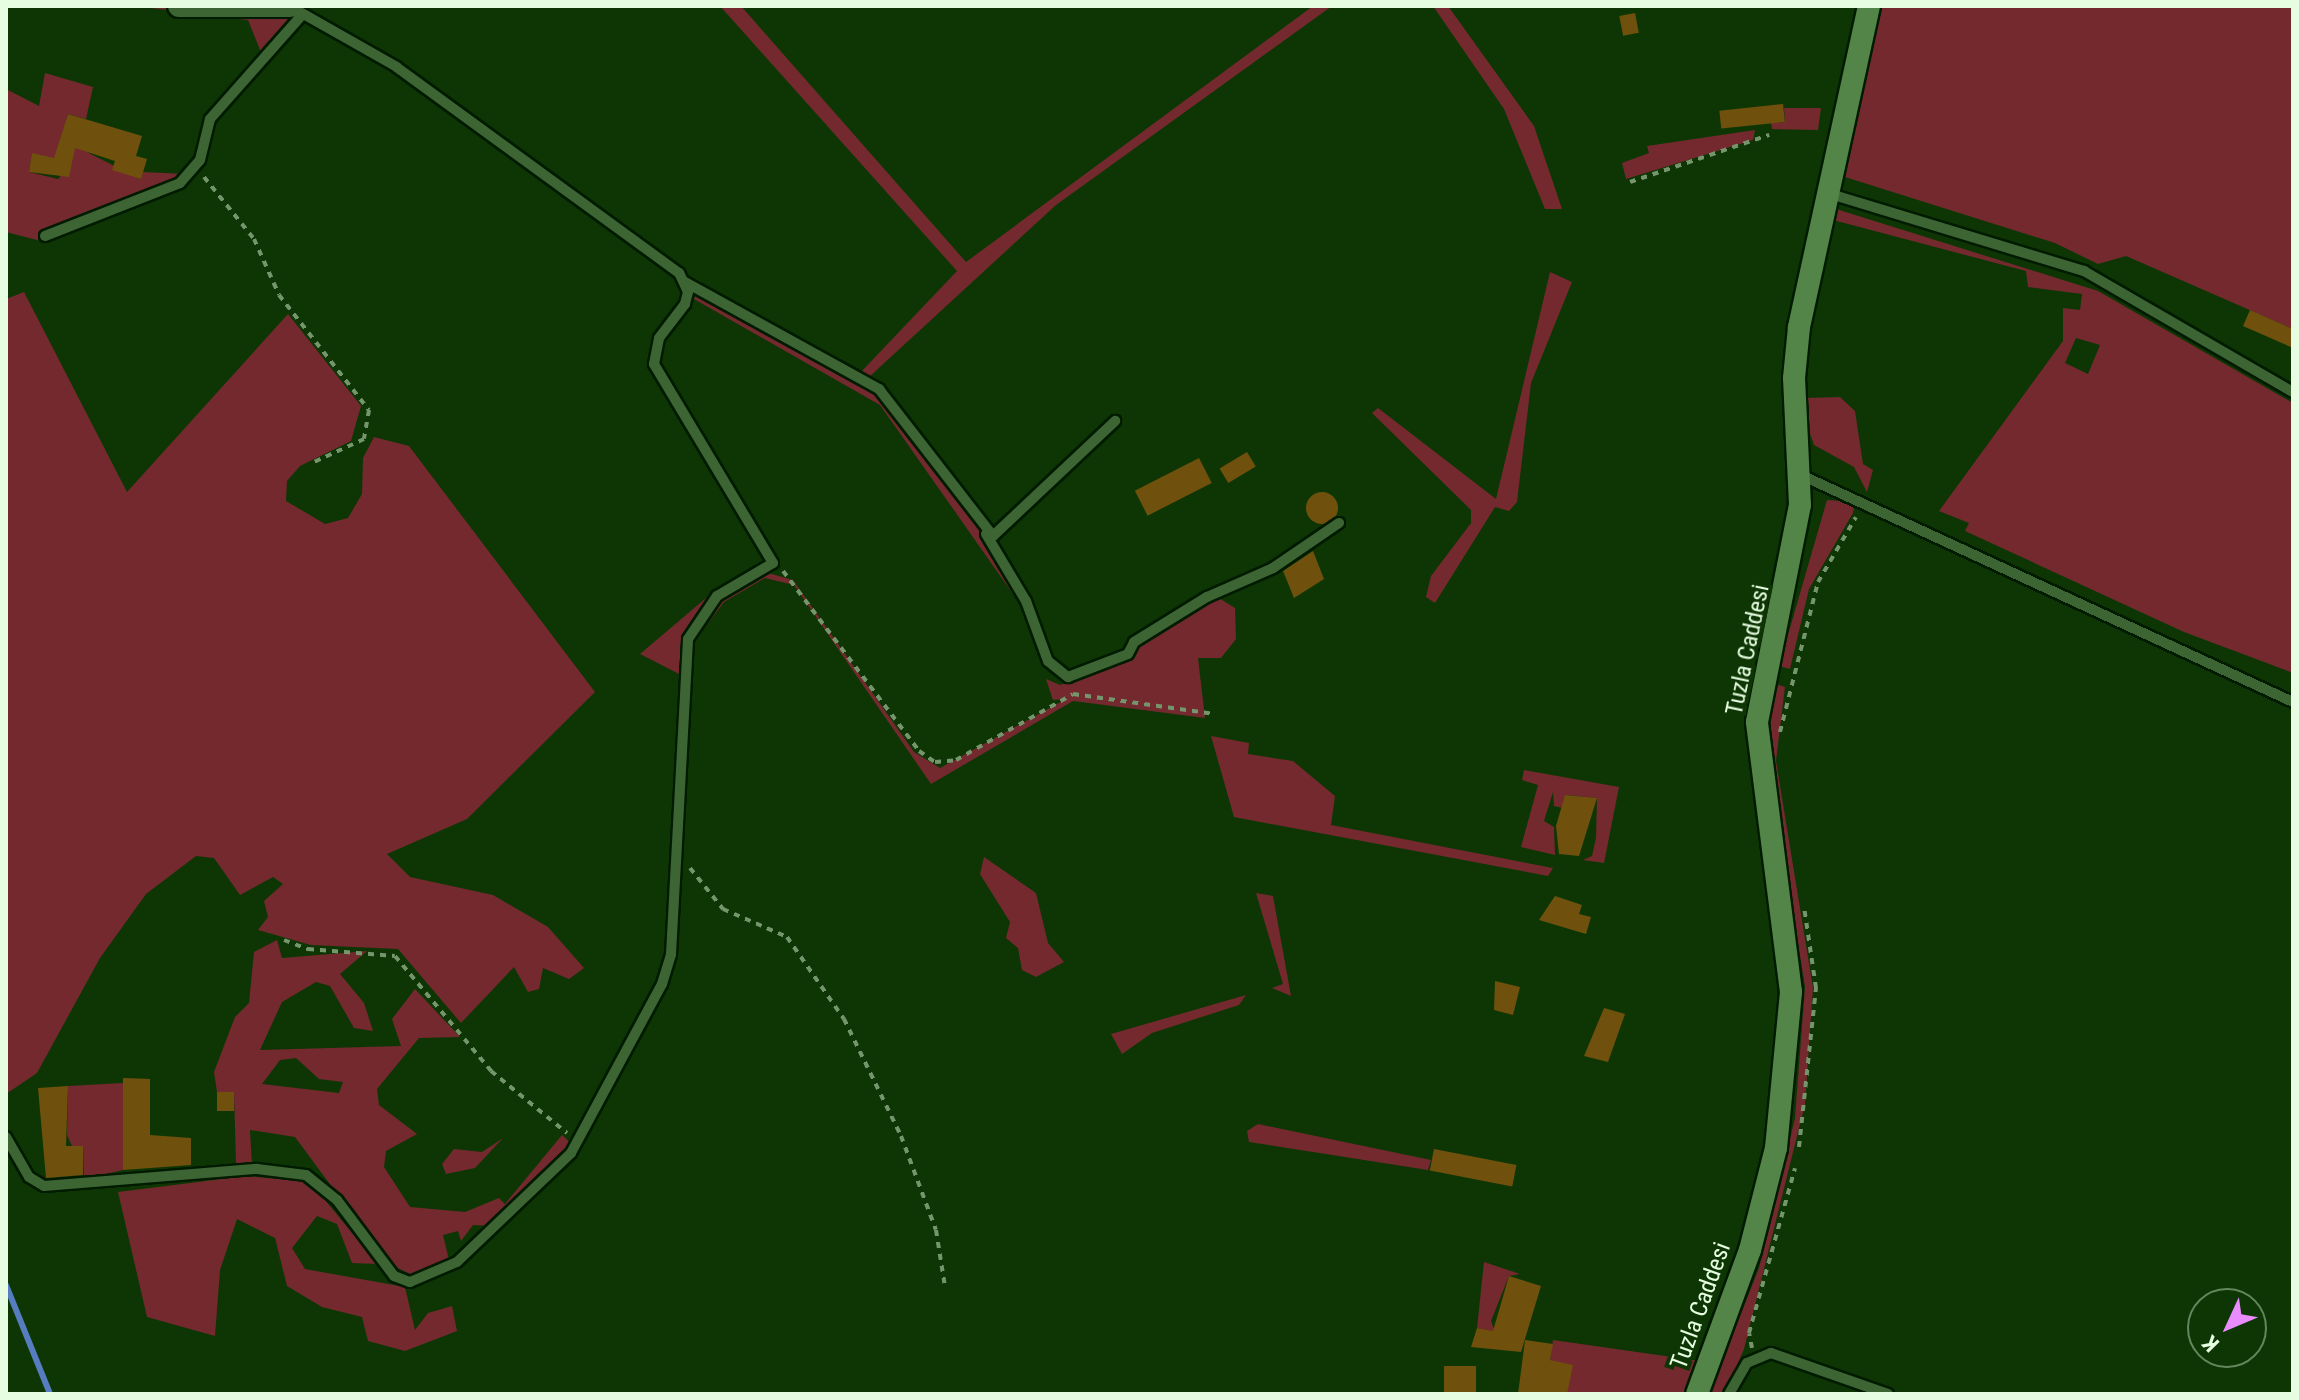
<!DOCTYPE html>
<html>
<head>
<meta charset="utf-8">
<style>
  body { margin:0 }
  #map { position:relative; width:2299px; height:1400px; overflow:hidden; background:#0e3604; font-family:"Roboto Condensed",sans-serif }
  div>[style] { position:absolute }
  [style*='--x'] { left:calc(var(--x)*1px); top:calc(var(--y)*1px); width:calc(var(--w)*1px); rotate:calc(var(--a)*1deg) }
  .green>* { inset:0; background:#73292e }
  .stream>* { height:6px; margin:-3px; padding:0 3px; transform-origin:3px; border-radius:3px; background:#557dbf }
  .building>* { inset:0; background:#70500d; transform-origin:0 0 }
  .round { border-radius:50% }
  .path>* { height:4px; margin-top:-2px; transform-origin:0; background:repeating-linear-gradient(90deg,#75956d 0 6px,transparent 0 12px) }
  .roads { filter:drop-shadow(2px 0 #001b00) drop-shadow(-2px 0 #001b00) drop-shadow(0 2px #001b00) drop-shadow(0 -2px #001b00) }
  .service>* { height:10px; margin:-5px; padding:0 5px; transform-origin:5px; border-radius:5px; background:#3d6534 }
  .tertiary>* { height:22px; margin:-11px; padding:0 11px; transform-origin:11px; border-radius:11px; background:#3d6534 }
  .secondary>* { height:22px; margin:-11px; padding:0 11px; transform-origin:11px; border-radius:11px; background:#528547 }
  span { translate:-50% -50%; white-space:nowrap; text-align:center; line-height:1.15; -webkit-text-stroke:8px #0e3604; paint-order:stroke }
  .street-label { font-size:24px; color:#e6fde1 }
  .frame { position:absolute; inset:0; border:8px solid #e6fde1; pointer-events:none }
  .north { position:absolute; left:2187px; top:1288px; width:80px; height:80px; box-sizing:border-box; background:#0e3604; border:2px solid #64865c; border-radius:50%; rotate:226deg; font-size:22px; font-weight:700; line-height:32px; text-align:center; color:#e6fde1 }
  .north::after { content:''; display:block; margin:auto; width:28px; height:36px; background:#e98dfe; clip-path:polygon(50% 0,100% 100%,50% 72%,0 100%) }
</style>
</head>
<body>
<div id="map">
  <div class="green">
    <i style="clip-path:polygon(135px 6px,291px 13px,290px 26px,264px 60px,248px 20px)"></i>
    <i style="clip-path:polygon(720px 6px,741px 6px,966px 262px,1313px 6px,1332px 6px,1056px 205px,868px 378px,860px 373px,957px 271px)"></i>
    <i style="clip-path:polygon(1433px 6px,1448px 6px,1534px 126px,1562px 209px,1545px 209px,1504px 109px)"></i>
    <i style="clip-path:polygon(1880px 6px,2293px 6px,2293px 329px,2126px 256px,2098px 264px,2055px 243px,1845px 177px)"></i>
    <i style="clip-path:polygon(evenodd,45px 73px,93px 87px,86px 119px,68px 114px,56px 154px,73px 145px,140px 179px,143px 172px,184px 174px,41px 241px,6px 232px,6px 89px,39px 106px,45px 73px,32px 154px,71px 163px,58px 179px,29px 172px,32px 154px)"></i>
    <i style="clip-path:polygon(1784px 108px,1821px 108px,1818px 130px,1772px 129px,1771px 123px,1785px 122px)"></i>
    <i style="clip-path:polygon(1755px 130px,1753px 140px,1626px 179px,1622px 163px,1649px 153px,1647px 146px)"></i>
    <i style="clip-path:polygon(evenodd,1836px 209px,2098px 291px,2293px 403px,2293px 673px,2184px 632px,1965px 531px,1969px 523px,1939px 511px,2063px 341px,2063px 308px,2080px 310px,2082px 294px,2028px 287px,2026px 271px,1833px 220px,1836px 209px,2076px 338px,2100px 345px,2088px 374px,2065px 363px,2076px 338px)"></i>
    <i style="clip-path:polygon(1550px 272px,1572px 282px,1531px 383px,1517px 502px,1509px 511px,1495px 507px,1435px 603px,1426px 597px,1431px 576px,1471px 523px,1471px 510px,1372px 413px,1378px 408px,1496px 499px)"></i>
    <i style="clip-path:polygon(24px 292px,127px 492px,288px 314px,361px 406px,351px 441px,300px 466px,287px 481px,286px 501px,325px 524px,348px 518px,362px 494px,363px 458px,374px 437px,409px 446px,595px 692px,467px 819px,387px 854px,410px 877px,493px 895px,548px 927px,584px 968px,569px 979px,543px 968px,539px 989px,528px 992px,514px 967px,461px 1023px,398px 949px,311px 945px,258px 930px,268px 917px,264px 901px,283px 884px,273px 877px,240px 895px,214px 858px,196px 856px,146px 894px,100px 958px,37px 1073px,6px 1094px,6px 299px)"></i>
    <i style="clip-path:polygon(696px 293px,889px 402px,1002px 560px,1027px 614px,880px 405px,694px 299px)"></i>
    <i style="clip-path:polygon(1840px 397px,1855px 411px,1863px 464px,1873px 470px,1867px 492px,1854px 467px,1814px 445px,1806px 422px,1805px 398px)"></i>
    <i style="clip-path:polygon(1827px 500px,1855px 502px,1853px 513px,1809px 589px,1790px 669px,1779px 666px)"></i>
    <i style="clip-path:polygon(768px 573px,793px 580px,914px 752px,940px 768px,1066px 699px,1053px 700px,1046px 679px,1060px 685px,1133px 655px,1136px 644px,1214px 595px,1235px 608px,1236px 639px,1221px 658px,1198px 658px,1205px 718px,1073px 701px,931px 784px,794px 585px,765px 578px,724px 602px,691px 646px,723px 597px)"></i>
    <i style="clip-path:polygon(706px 598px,683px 676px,640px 654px)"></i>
    <i style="clip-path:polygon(1776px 684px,1785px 687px,1776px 761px,1813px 988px,1805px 1104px,1744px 1349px,1725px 1394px,1709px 1394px,1759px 1268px,1795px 1118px,1805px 987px,1764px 731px)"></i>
    <i style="clip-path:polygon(1211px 736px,1249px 743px,1248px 754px,1293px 761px,1335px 796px,1331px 825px,1553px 868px,1548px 876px,1234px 817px)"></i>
    <i style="clip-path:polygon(1524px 770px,1619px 787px,1604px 863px,1583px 860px,1592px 856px,1596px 838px,1597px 798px,1566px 795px,1563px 808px,1554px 806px,1553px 792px,1544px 821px,1554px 827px,1555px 855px,1521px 847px,1538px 785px,1522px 780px)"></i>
    <i style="clip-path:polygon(984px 857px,1036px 893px,1048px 943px,1064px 962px,1036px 977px,1022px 970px,1018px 948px,1006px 938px,1010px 922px,980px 874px)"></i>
    <i style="clip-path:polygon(1256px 893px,1273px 896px,1291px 996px,1272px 988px,1283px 984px)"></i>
    <i style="clip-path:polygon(evenodd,277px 940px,282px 958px,367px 951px,340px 974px,364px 1003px,373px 1031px,354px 1028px,330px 986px,316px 982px,282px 1002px,260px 1050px,401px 1046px,392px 1019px,415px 989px,460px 1037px,419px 1038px,377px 1089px,379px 1105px,417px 1134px,386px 1151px,384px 1167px,410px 1207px,465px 1212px,499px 1198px,505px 1204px,562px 1135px,573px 1145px,494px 1226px,473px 1225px,461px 1241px,458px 1231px,443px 1235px,449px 1260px,439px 1269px,417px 1277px,389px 1264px,295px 1137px,250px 1130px,252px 1165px,236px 1164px,234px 1093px,217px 1092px,214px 1072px,235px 1017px,249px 1003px,254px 952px,277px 940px,296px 1058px,319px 1079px,343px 1082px,339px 1093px,262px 1084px,280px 1060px,296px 1058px)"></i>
    <i style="clip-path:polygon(1246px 995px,1239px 1005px,1152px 1033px,1122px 1054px,1111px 1034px)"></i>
    <i style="clip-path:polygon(123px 1083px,123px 1170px,84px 1179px,83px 1146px,72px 1146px,67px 1135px,68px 1086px)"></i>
    <i style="clip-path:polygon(1258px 1124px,1431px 1160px,1428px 1170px,1249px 1142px,1247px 1131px)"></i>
    <i style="clip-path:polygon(503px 1138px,475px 1168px,446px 1174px,442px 1164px,454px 1149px,482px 1152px)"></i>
    <i style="clip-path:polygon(246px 1176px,310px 1182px,378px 1264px,352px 1263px,337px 1224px,317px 1216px,292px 1248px,305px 1269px,405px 1287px,415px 1330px,428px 1313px,452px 1306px,457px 1331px,405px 1351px,368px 1341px,362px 1317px,322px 1307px,287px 1286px,275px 1238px,237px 1219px,220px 1270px,215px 1336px,147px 1317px,118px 1192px)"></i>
    <i style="clip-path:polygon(1484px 1262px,1520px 1274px,1509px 1276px,1491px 1321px,1495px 1332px,1477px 1328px)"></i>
    <i style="clip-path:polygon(1553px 1340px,1700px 1361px,1684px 1394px,1567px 1394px,1550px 1360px)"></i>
  </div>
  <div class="stream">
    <i style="--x:6;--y:1285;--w:118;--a:68"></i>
  </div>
  <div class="building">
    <i style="left:1635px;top:13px;width:20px;height:16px;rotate:79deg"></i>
    <i style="left:1783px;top:104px;width:18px;height:64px;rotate:84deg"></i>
    <i style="clip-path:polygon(68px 114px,142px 136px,136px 156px,147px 159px,141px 179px,112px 170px,115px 161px,75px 148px,69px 177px,29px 172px,32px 153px,54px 158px)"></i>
    <i style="clip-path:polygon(2250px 310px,2293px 329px,2293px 348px,2243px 326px)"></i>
    <i style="left:1247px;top:452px;width:17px;height:32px;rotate:59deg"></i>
    <i style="left:1199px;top:458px;width:28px;height:72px;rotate:63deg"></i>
    <i class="round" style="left:1306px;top:492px;width:32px;height:32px"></i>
    <i style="clip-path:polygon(1313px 551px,1324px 579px,1294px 598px,1283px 571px)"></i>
    <i style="clip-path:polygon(1565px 795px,1597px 798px,1579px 856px,1559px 854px,1556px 826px)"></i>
    <i style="clip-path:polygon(1555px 896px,1582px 905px,1579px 914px,1591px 917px,1586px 934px,1539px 920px)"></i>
    <i style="clip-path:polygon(1495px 981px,1520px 987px,1513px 1015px,1494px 1010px)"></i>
    <i style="clip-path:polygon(1604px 1008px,1625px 1014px,1608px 1062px,1584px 1056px)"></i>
    <i style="clip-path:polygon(123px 1078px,150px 1079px,150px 1135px,191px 1138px,191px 1165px,123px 1170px)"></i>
    <i style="clip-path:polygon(68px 1086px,66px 1146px,83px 1146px,83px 1175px,46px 1178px,38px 1088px)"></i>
    <i style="left:217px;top:1092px;width:17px;height:19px"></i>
    <i style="left:1434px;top:1149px;width:84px;height:22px;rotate:11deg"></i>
    <i style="clip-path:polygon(1509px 1276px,1541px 1286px,1521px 1352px,1471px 1347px,1477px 1328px,1493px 1331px)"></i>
    <i style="clip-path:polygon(1525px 1340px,1553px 1344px,1550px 1360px,1573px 1365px,1567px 1394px,1518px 1394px)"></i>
    <i style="left:1444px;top:1366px;width:32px;height:28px"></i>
  </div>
  <div class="path">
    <i style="--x:204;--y:177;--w:80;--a:51.1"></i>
    <i style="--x:254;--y:239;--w:61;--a:65.9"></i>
    <i style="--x:279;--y:295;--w:146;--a:52"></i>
    <i style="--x:369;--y:410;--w:29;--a:100"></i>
    <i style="--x:364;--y:439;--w:55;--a:155.3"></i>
    <i style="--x:1630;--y:182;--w:147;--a:-18.7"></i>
    <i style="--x:783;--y:571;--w:226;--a:52.9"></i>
    <i style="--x:919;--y:751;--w:19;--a:35"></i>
    <i style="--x:935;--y:762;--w:21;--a:-5"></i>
    <i style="--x:956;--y:760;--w:134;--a:-29.4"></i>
    <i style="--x:1073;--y:694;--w:143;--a:8"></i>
    <i style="--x:1780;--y:732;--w:155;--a:-75.8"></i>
    <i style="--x:1818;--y:582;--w:75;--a:-59.7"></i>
    <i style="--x:690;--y:868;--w:53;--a:51.2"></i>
    <i style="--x:723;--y:909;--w:70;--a:23.6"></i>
    <i style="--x:787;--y:937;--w:100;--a:55.2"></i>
    <i style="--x:844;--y:1019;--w:130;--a:64"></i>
    <i style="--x:901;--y:1136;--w:100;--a:69.6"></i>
    <i style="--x:936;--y:1230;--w:58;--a:81"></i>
    <i style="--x:284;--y:940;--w:26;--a:21"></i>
    <i style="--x:308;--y:949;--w:87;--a:4.6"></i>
    <i style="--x:395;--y:956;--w:150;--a:50.1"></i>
    <i style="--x:491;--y:1071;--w:98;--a:39.2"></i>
    <i style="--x:1799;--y:1147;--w:160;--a:-83.9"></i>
    <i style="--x:1816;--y:988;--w:82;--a:-98.4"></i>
    <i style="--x:1752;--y:1348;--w:15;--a:-101"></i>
    <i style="--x:1749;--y:1333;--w:171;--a:-74.4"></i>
  </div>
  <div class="roads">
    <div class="service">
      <i style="--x:1827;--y:193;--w:269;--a:16.9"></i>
      <i style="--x:2084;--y:271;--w:241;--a:30.1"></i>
      <i style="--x:45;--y:236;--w:145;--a:-21.4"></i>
      <i style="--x:180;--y:183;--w:30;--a:-49"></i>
      <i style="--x:200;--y:160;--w:42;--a:-76.3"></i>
      <i style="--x:210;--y:119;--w:140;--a:-48.5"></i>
      <i style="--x:685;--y:282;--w:222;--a:28.9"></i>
      <i style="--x:879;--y:389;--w:186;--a:52.2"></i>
      <i style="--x:993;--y:536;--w:168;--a:-43.3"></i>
      <i style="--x:1801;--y:475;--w:542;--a:24.77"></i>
      <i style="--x:986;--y:534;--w:78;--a:59.2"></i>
      <i style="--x:1026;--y:601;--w:64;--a:69.9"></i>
      <i style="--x:1048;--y:661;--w:26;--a:39"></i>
      <i style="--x:1068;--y:677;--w:64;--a:-21"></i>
      <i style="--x:1128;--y:654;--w:13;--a:-63"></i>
      <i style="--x:1134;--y:642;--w:86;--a:-31.7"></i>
      <i style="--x:1207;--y:597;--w:72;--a:-23.7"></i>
      <i style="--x:1273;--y:568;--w:80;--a:-34.3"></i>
      <i style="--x:6;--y:1137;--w:46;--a:60.1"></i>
      <i style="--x:29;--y:1177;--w:17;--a:31"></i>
      <i style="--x:44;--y:1186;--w:214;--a:-4.6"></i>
      <i style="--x:257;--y:1169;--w:49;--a:7"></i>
      <i style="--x:306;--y:1175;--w:40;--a:39"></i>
      <i style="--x:337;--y:1200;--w:95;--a:53.1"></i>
      <i style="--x:394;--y:1276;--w:17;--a:21"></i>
      <i style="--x:410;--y:1282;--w:51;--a:-23.1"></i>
      <i style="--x:457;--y:1262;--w:158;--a:-43.7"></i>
      <i style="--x:571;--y:1153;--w:192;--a:-61.7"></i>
      <i style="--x:662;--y:984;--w:31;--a:-73"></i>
      <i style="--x:671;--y:954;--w:315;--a:-86.9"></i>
      <i style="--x:688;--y:639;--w:52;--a:-56"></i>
      <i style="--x:717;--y:596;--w:65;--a:-30.5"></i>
      <i style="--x:773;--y:563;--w:232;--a:-120.9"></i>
      <i style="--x:654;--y:364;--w:26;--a:-79"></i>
      <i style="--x:659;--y:338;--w:43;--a:-52.6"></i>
      <i style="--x:685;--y:304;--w:12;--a:-76"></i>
      <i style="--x:688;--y:292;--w:21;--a:-115"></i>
      <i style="--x:679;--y:273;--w:349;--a:-143.9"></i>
      <i style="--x:397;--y:67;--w:124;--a:-150.5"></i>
      <i style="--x:1729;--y:1394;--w:36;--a:-60"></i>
      <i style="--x:1747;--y:1363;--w:26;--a:-23"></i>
      <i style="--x:1771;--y:1353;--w:124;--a:19.3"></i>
    </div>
    <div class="tertiary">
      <i style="--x:179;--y:6;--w:111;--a:0"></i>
    </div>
    <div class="secondary">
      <i style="--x:1697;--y:1394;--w:153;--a:-69.8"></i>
      <i style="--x:1750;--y:1250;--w:105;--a:-75.7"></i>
      <i style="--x:1776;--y:1148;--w:157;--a:-84.5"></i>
      <i style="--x:1791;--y:992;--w:272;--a:-97.2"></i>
      <i style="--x:1757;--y:722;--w:221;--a:-78.8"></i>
      <i style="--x:1800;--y:505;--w:127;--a:-92.7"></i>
      <i style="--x:1794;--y:378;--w:51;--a:-84.4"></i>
      <i style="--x:1799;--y:327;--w:329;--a:-77.7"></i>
    </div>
  </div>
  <div class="street-label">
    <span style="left:1748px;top:650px;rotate:-78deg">Tuzla Caddesi</span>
    <span style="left:1701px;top:1306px;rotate:-70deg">Tuzla Caddesi</span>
  </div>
  <div class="frame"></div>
  <div class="north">K</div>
</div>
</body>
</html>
